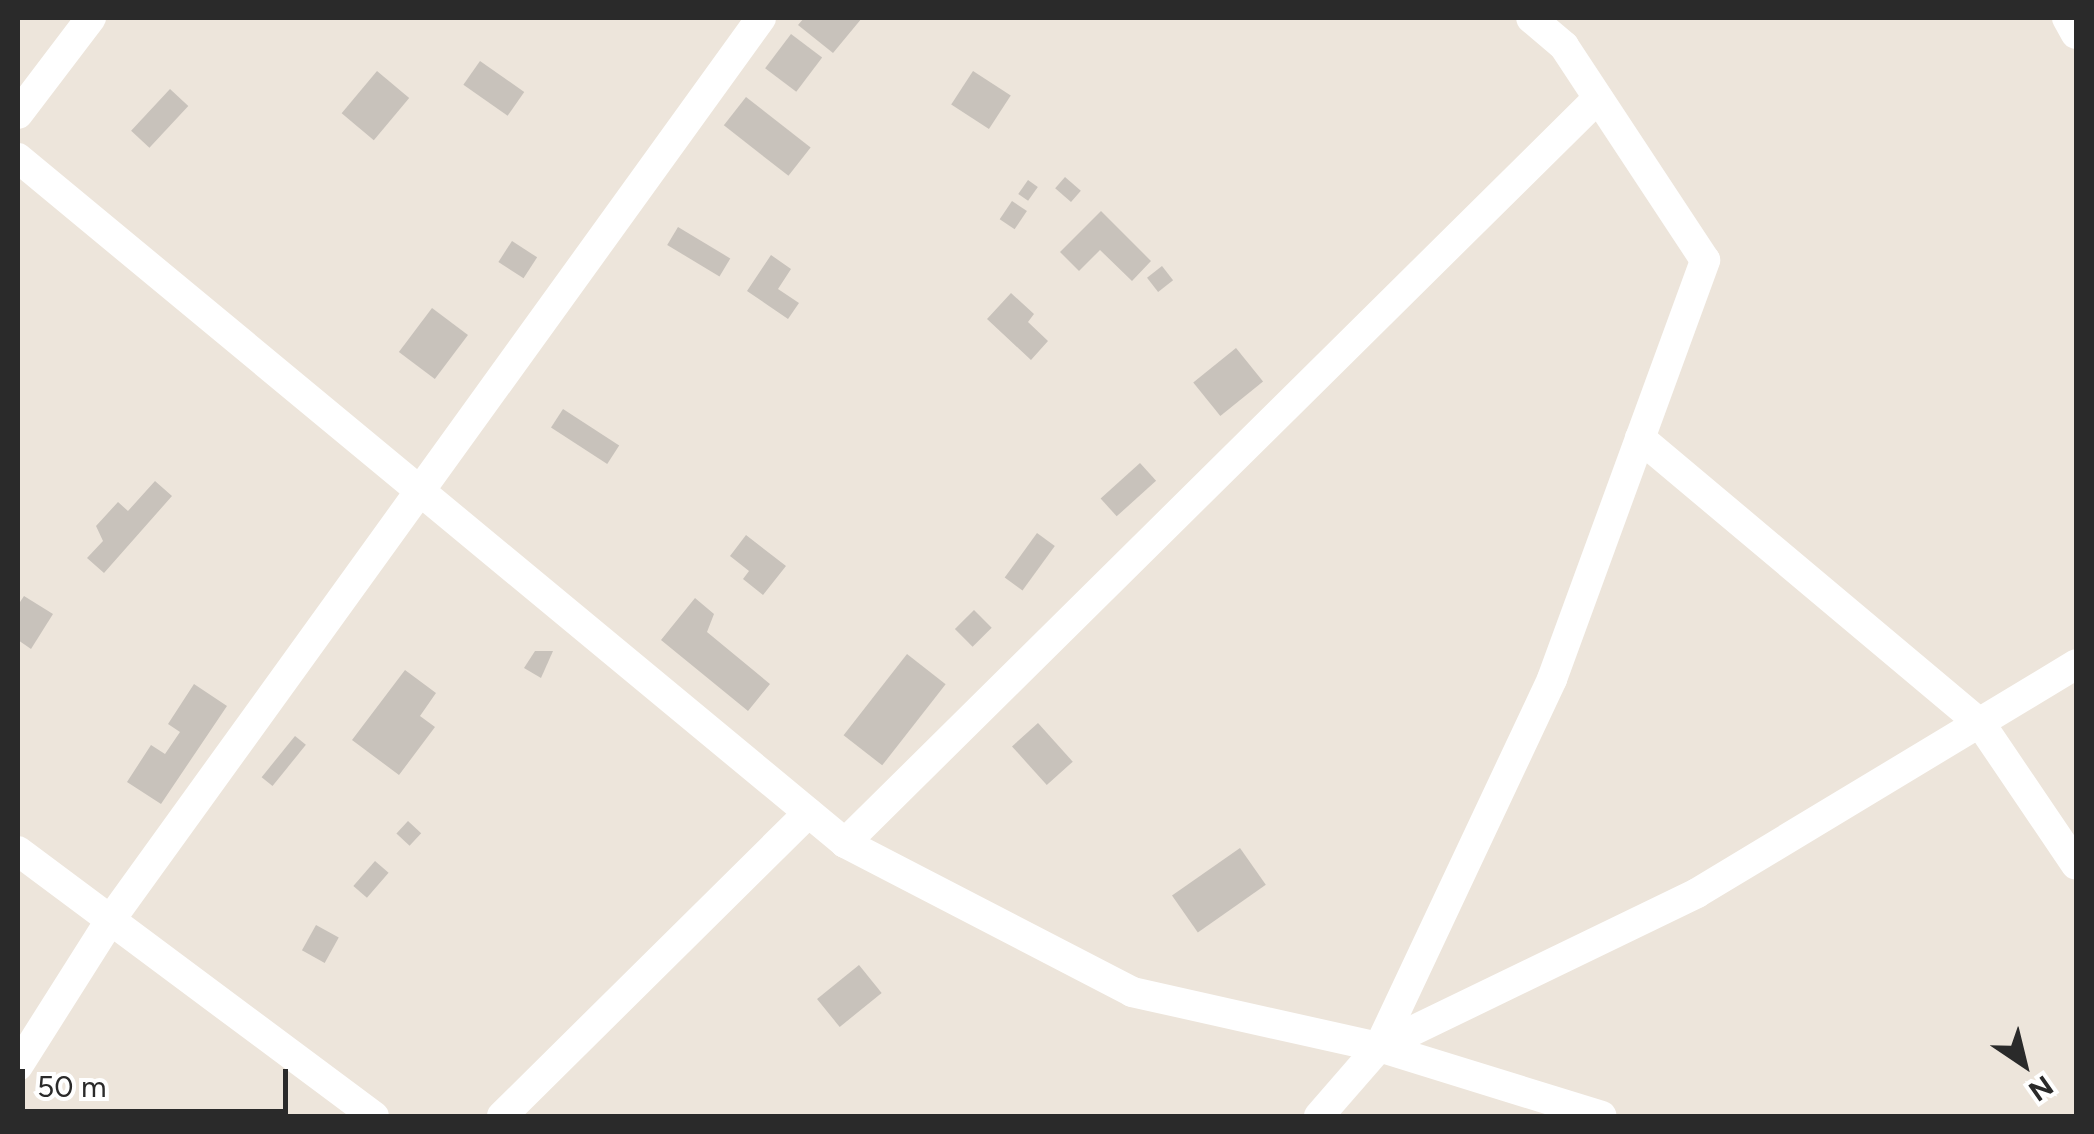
<!DOCTYPE html>
<html>
<head>
<meta charset="utf-8">
<style>
  body { margin:0 }
  #map { position:relative; width:2094px; height:1134px; overflow:hidden; background:#ede5db; font-family:Figtree,sans-serif }
  div>[style] { position:absolute }
  [style*='--x'] { left:calc(var(--x)*1px); top:calc(var(--y)*1px); width:calc(var(--w)*1px); rotate:calc(var(--a)*1deg) }
  .building>* { inset:0; background:#c8c2bb; transform-origin:0 0 }
  .street>* { height:30px; margin:-15px; padding:0 15px; transform-origin:15px; border-radius:15px; background:#fff }
  span { translate:-50% -50%; white-space:nowrap; text-align:center; line-height:1.15; -webkit-text-stroke:8px #fff; paint-order:stroke }
  .frame { position:absolute; inset:0; border:20px solid #2a2a2a; pointer-events:none }
  .north { position:absolute; left:1974px; top:1014px; width:100px; height:100px; -webkit-text-stroke:8px #fff; paint-order:stroke; rotate:145deg; font-size:28px; font-weight:700; line-height:40px; text-align:center; color:#2a2a2a }
  .north::after { content:''; display:block; margin:auto; width:35px; height:45px; background:#2a2a2a; clip-path:polygon(50% 0,100% 100%,50% 72%,0 100%) }
  .scale { position:absolute; left:20px; top:1069px; width:268px; height:45px; box-sizing:border-box; border:5px solid #2a2a2a; border-top:0; padding-left:12px; font-size:30px; line-height:35px; white-space:nowrap; color:#2a2a2a; -webkit-text-stroke:8px #fff; paint-order:stroke }
</style>
</head>
<body>
<div id="map">
  <div class="building">
    <i style="clip-path:polygon(804px 18px,862px 18px,833px 53px,798px 25px)"></i>
    <i style="left:791px;top:34px;width:39px;height:43px;rotate:37deg"></i>
    <i style="left:480px;top:61px;width:54px;height:29px;rotate:35deg"></i>
    <i style="left:377px;top:71px;width:42px;height:55px;rotate:40deg"></i>
    <i style="left:973px;top:71px;width:45px;height:40px;rotate:33deg"></i>
    <i style="left:170px;top:89px;width:25px;height:57px;rotate:43deg"></i>
    <i style="left:746px;top:97px;width:82px;height:36px;rotate:38deg"></i>
    <i style="left:1065px;top:177px;width:21px;height:15px;rotate:41deg"></i>
    <i style="left:1028px;top:180px;width:12px;height:17px;rotate:35deg"></i>
    <i style="left:1012px;top:201px;width:18px;height:22px;rotate:34deg"></i>
    <i style="clip-path:polygon(1101px 211px,1151px 261px,1132px 281px,1100px 250px,1079px 271px,1060px 252px)"></i>
    <i style="left:678px;top:227px;width:61px;height:21px;rotate:31deg"></i>
    <i style="left:512px;top:241px;width:30px;height:25px;rotate:33deg"></i>
    <i style="clip-path:polygon(771px 255px,791px 269px,778px 289px,799px 303px,788px 319px,747px 291px)"></i>
    <i style="left:1162px;top:266px;width:18px;height:19px;rotate:52deg"></i>
    <i style="clip-path:polygon(1011px 293px,1034px 314px,1028px 322px,1048px 341px,1031px 360px,987px 319px)"></i>
    <i style="left:432px;top:308px;width:45px;height:55px;rotate:37deg"></i>
    <i style="left:1236px;top:348px;width:43px;height:55px;rotate:51deg"></i>
    <i style="left:563px;top:409px;width:67px;height:22px;rotate:33deg"></i>
    <i style="left:1140px;top:463px;width:24px;height:53px;rotate:48deg"></i>
    <i style="clip-path:polygon(155px 481px,172px 496px,104px 573px,87px 558px,103px 541px,96px 526px,118px 502px,128px 511px)"></i>
    <i style="left:1037px;top:533px;width:22px;height:55px;rotate:36deg"></i>
    <i style="clip-path:polygon(746px 535px,786px 566px,763px 595px,743px 579px,749px 571px,730px 556px)"></i>
    <i style="clip-path:polygon(24px 596px,53px 614px,31px 649px,18px 640px,18px 605px)"></i>
    <i style="clip-path:polygon(695px 598px,714px 614px,707px 632px,770px 684px,748px 711px,661px 640px)"></i>
    <i style="left:974px;top:610px;width:25px;height:27px;rotate:45deg"></i>
    <i style="clip-path:polygon(535px 651px,553px 651px,541px 678px,524px 668px)"></i>
    <i style="left:907px;top:654px;width:49px;height:103px;rotate:38deg"></i>
    <i style="clip-path:polygon(405px 670px,436px 693px,420px 716px,435px 727px,399px 775px,352px 740px)"></i>
    <i style="clip-path:polygon(194px 684px,227px 706px,161px 804px,127px 782px,151px 745px,165px 754px,180px 732px,168px 724px)"></i>
    <i style="left:1038px;top:723px;width:52px;height:35px;rotate:48deg"></i>
    <i style="left:295px;top:736px;width:14px;height:53px;rotate:39deg"></i>
    <i style="left:408px;top:821px;width:18px;height:17px;rotate:43deg"></i>
    <i style="left:1240px;top:848px;width:45px;height:83px;rotate:55deg"></i>
    <i style="left:375px;top:861px;width:18px;height:33px;rotate:41deg"></i>
    <i style="left:316px;top:925px;width:26px;height:29px;rotate:29deg"></i>
    <i style="left:859px;top:965px;width:36px;height:54px;rotate:51deg"></i>
  </div>
  <div class="street">
    <i style="--x:2067;--y:18;--w:18;--a:61"></i>
    <i style="--x:18;--y:114;--w:121;--a:-52.8"></i>
    <i style="--x:18;--y:158;--w:1074;--a:39.63"></i>
    <i style="--x:845;--y:843;--w:323;--a:27.4"></i>
    <i style="--x:1132;--y:992;--w:253;--a:12.6"></i>
    <i style="--x:1379;--y:1047;--w:233;--a:17.2"></i>
    <i style="--x:1640;--y:438;--w:444;--a:40"></i>
    <i style="--x:1980;--y:723;--w:171;--a:55.9"></i>
    <i style="--x:845;--y:843;--w:1059;--a:-44.69"></i>
    <i style="--x:18;--y:851;--w:444;--a:36.7"></i>
    <i style="--x:1379;--y:1047;--w:353;--a:-25.8"></i>
    <i style="--x:1697;--y:893;--w:443;--a:-31.1"></i>
    <i style="--x:18;--y:1066;--w:174;--a:-57.7"></i>
    <i style="--x:111;--y:919;--w:1111;--a:-54.19"></i>
    <i style="--x:502;--y:1116;--w:431;--a:-44.7"></i>
    <i style="--x:1319;--y:1116;--w:91;--a:-49"></i>
    <i style="--x:1379;--y:1047;--w:407;--a:-64.8"></i>
    <i style="--x:1552;--y:679;--w:446;--a:-69.9"></i>
    <i style="--x:1705;--y:260;--w:256;--a:-123.4"></i>
    <i style="--x:1564;--y:46;--w:43;--a:-139.7"></i>
  </div>
  <div class="frame"></div>
  <div class="north">N</div>
  <div class="scale">50 m</div>
</div>
</body>
</html>
